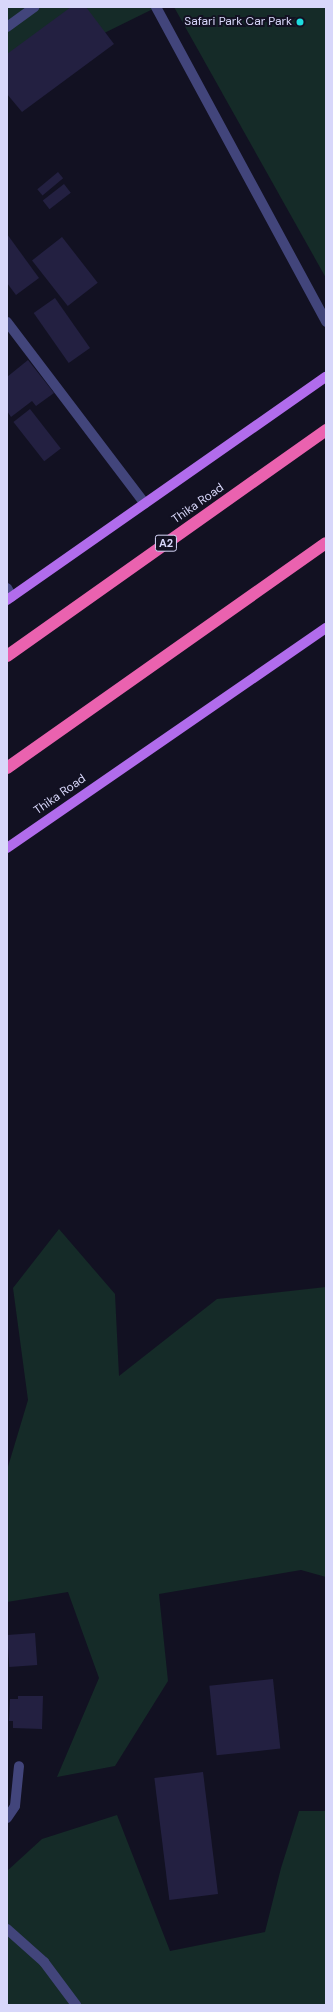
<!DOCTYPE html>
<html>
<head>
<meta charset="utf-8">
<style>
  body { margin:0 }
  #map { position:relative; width:333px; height:2012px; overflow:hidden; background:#121122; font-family:"DM Sans",sans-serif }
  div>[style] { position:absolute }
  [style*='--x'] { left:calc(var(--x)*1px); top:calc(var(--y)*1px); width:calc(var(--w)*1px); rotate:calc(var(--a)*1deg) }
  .green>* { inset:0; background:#152b28 }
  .building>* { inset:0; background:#232041; transform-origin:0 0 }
  .minor>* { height:10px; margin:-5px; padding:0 5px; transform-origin:5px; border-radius:5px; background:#42457b }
  .major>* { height:10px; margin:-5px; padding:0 5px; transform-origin:5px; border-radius:5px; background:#b16cec }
  .highway>* { height:12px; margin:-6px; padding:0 6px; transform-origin:6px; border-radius:6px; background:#ea62af }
  .dots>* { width:11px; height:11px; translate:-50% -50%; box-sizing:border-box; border:2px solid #121122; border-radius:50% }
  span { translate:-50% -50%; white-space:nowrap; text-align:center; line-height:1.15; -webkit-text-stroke:4px #121122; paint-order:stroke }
  .shield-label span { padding:1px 3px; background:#121122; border:1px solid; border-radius:3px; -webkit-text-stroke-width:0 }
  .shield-label { font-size:11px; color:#d8d7fa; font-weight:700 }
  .poi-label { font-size:12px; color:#d8d7fa }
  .right { translate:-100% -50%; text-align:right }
  .street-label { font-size:12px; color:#d8d7fa }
  .frame { position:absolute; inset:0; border:8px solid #d8d7fa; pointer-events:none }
</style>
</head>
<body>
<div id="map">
  <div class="green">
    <i style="clip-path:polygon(7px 7px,157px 7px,7px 81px)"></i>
    <i style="clip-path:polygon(174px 7px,326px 7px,326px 278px)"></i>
    <i style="clip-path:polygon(59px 1229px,115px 1294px,119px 1376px,217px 1299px,326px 1287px,326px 1577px,301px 1570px,159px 1594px,168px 1681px,115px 1766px,57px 1777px,99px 1678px,68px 1592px,7px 1602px,7px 1470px,28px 1400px,13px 1288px)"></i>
    <i style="clip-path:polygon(299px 1811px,326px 1811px,326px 2005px,7px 2005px,7px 1871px,42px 1839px,117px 1815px,170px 1951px,265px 1932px,281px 1868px)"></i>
  </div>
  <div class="building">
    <i style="clip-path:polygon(71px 7px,86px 7px,114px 44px,22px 112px,7px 94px,7px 54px)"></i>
    <i style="left:58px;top:172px;width:8px;height:27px;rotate:50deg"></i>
    <i style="left:64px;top:184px;width:11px;height:27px;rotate:52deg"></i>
    <i style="clip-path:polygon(7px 234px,39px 278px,16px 295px,7px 283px)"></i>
    <i style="left:62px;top:237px;width:58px;height:38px;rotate:52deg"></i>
    <i style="left:55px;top:298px;width:61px;height:26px;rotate:55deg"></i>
    <i style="clip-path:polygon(28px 360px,54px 393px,36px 406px,32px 401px,11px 417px,7px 411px,7px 377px)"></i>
    <i style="left:30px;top:409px;width:50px;height:21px;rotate:52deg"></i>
    <i style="left:35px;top:1633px;width:32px;height:28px;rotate:86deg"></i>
    <i style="left:273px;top:1679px;width:70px;height:64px;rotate:84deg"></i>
    <i style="clip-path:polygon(18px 1696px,43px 1696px,42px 1729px,13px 1728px,13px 1721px,9px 1721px,10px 1699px,18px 1699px)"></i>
    <i style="left:203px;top:1772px;width:123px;height:49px;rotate:83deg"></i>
  </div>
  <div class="minor">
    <i style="--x:156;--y:7;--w:358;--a:61.6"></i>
    <i style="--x:7;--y:27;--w:34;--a:-36"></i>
    <i style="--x:7;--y:322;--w:228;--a:52.8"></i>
    <i style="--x:7;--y:588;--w:10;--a:61"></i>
    <i style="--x:7;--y:1818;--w:14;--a:-56"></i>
    <i style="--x:15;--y:1806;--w:40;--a:-84.3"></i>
    <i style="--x:7;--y:1929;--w:50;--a:41.7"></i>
    <i style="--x:44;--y:1962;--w:54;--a:53.3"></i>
  </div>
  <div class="major">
    <i style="--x:7;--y:600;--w:389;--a:-35"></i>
    <i style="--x:7;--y:848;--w:388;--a:-34.6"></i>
  </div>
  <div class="highway">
    <i style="--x:7;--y:656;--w:391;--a:-35.3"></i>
    <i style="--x:7;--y:768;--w:390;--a:-35.2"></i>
  </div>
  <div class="dots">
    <i style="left:300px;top:22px;background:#1edddf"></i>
  </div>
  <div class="shield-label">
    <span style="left:166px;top:543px">A2</span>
  </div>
  <div class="poi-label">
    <span class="right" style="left:292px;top:22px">Safari Park Car Park</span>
  </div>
  <div class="street-label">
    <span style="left:198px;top:504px;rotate:-35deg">Thika Road</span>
    <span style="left:60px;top:795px;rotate:-35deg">Thika Road</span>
  </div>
  <div class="frame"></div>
</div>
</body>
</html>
